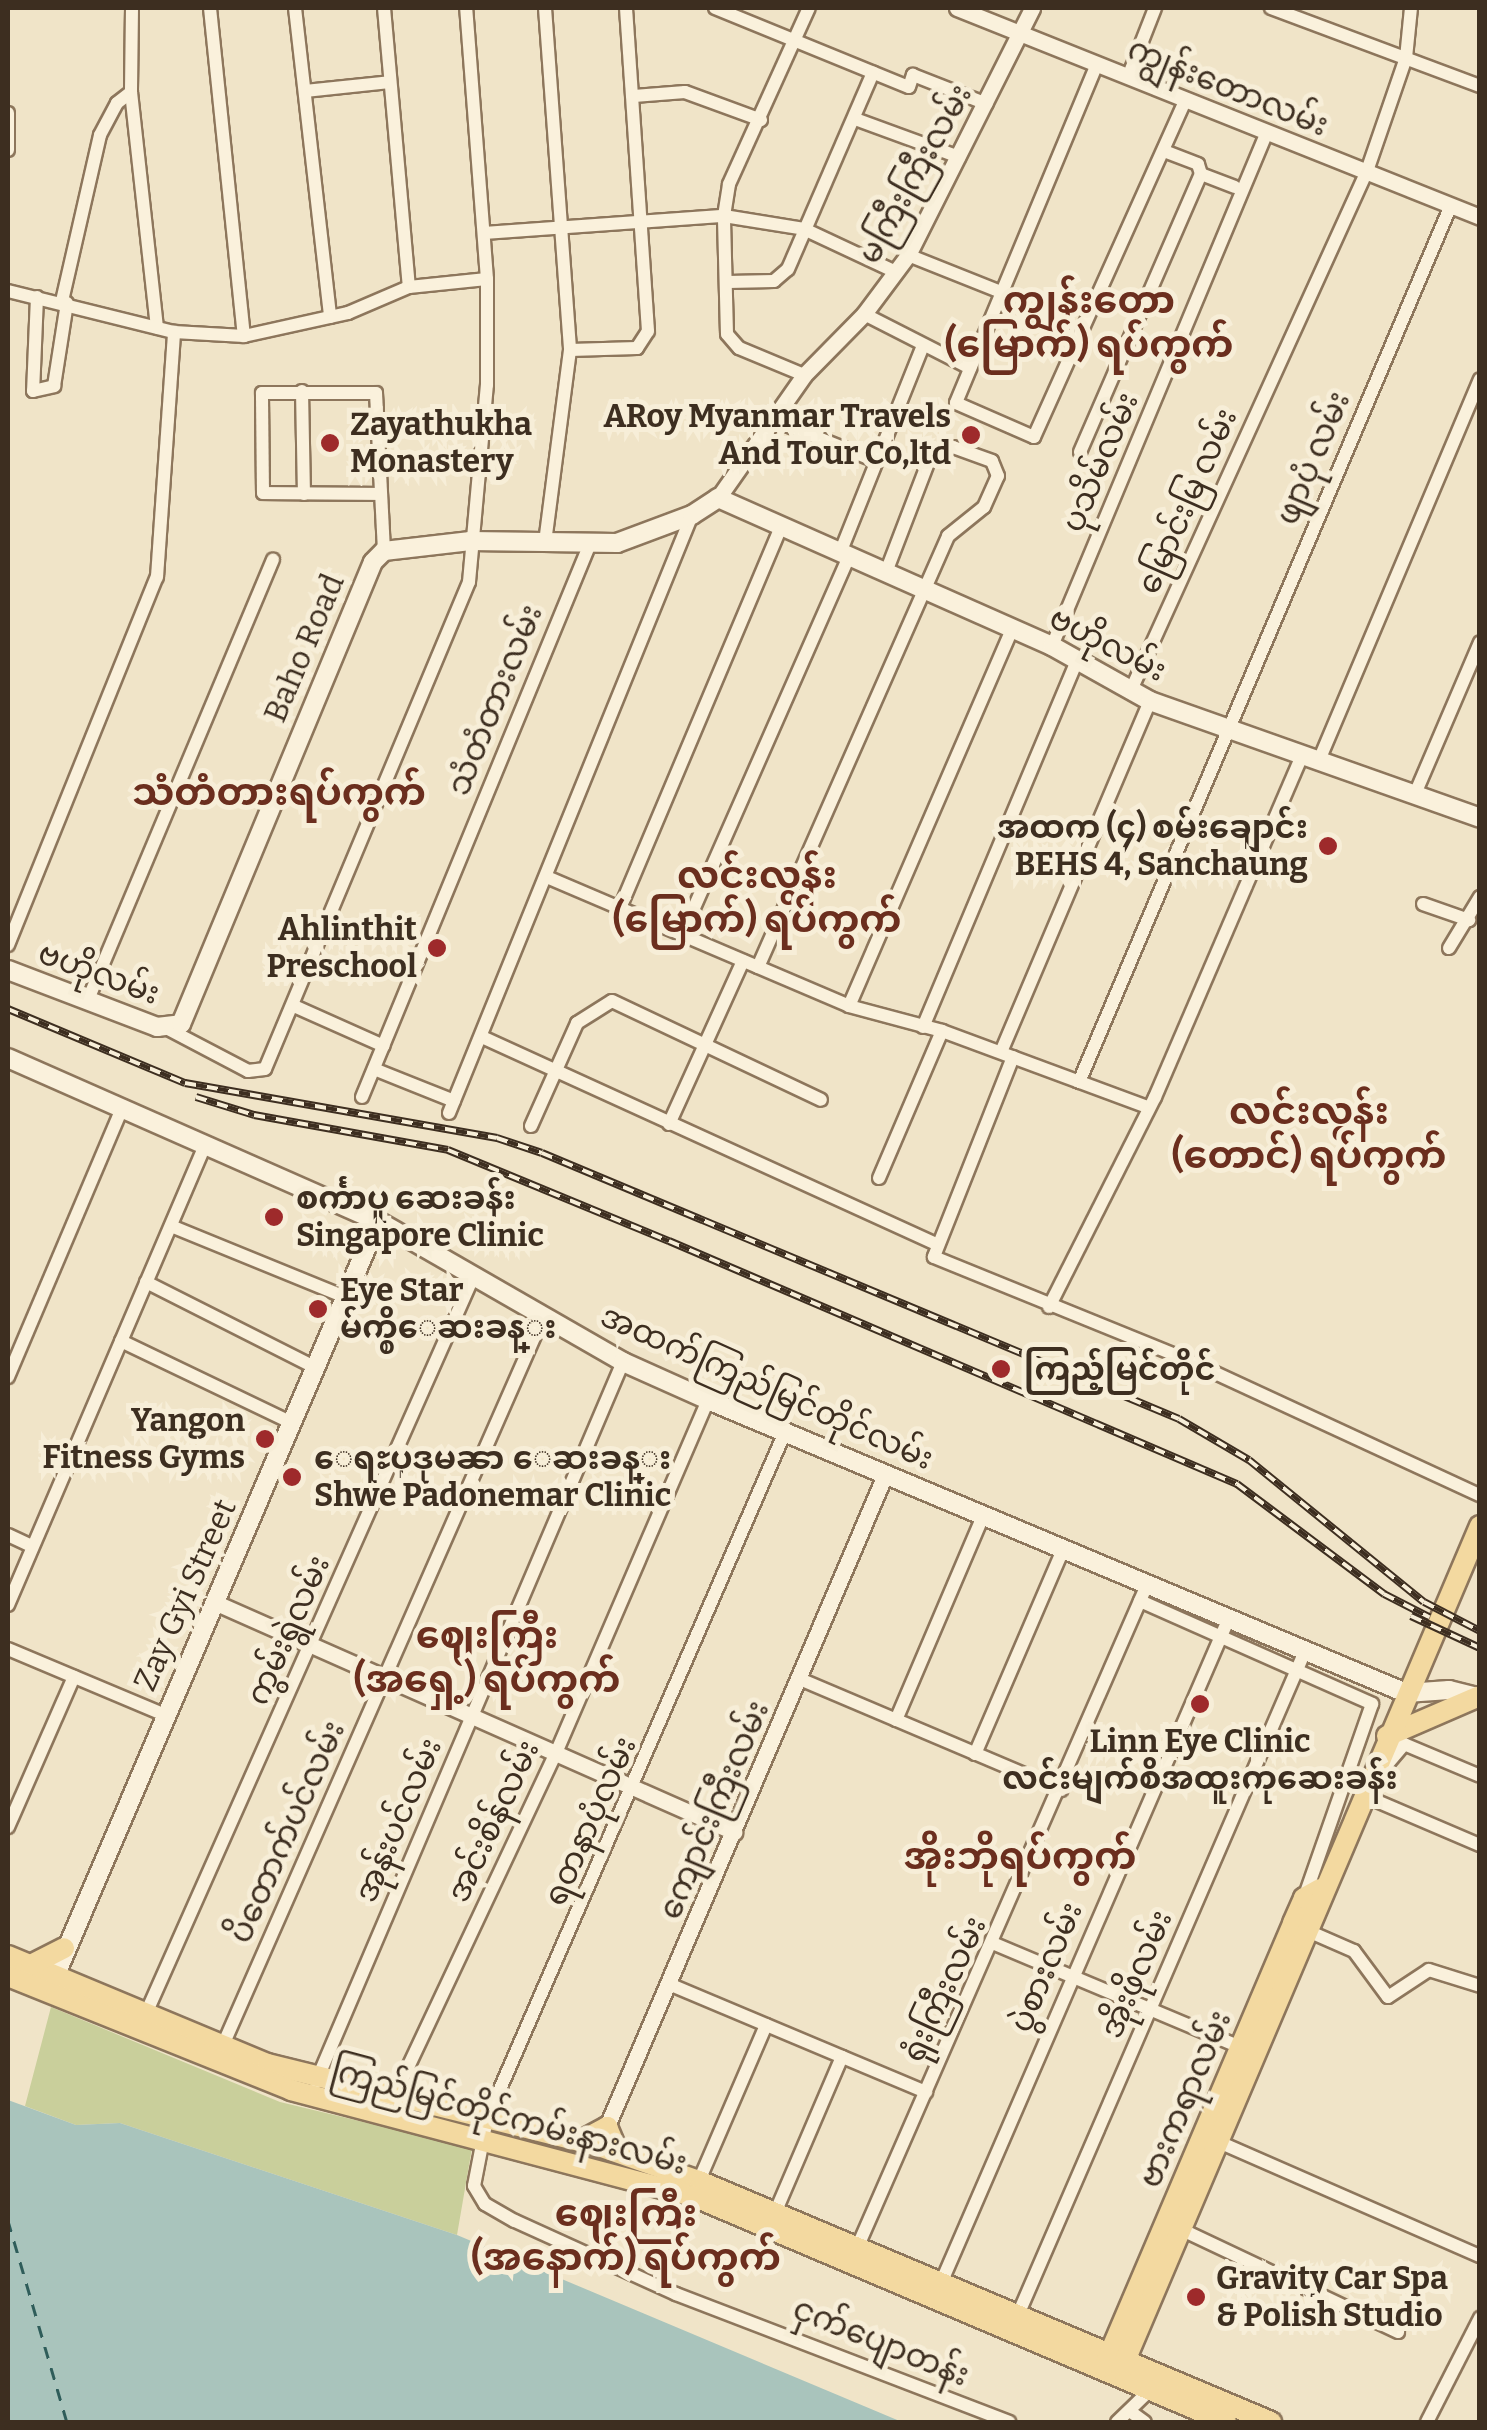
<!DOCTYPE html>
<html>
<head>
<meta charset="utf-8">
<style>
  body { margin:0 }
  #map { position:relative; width:1487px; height:2430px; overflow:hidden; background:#f0e4c8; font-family:Bitter,"Noto Sans Myanmar",serif }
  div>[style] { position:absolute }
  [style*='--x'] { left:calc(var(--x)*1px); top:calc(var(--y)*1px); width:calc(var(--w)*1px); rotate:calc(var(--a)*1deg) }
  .green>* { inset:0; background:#c9cf9b }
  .water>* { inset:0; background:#a9c4bc }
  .ferry>* { height:2.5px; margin-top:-1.25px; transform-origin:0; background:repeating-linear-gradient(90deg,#2f5d5a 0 12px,transparent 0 22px) }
  .roads { filter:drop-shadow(2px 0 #8d765c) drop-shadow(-2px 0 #8d765c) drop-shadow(0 2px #8d765c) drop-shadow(0 -2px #8d765c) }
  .minor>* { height:12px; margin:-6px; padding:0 6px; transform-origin:6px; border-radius:6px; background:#faf1dc }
  .tertiary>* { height:15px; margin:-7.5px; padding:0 7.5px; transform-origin:7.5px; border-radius:7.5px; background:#faf1dc }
  .secondary>* { height:18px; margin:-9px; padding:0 9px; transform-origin:9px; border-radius:9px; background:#faf1dc }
  .primary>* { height:20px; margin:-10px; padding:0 10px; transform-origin:10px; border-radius:10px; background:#f3d9a0 }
  .rail>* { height:8px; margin-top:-4px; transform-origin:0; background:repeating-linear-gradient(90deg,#f7eed8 0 11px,#3d2e20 0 22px); box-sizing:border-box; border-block:2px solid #3d2e20 }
  .dots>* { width:28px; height:28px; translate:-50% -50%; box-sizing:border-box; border:5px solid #f7eed8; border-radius:50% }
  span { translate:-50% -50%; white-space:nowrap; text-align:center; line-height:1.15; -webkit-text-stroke:10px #f7eed8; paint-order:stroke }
  .street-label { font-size:32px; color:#3d2e20 }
  .poi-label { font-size:32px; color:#3d2e20; font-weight:700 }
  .right { translate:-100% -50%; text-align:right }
  .left { translate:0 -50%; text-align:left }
  .quarter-label { font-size:38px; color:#6b2e1e; font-weight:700 }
  .frame { position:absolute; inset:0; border:10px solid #3d2e20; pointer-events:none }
</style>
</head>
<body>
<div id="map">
  <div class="green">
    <i style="clip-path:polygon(51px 2007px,280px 2102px,472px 2148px,457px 2235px,120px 2123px,76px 2125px,25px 2106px)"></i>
  </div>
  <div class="water">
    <i style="clip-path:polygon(8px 2100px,76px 2125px,120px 2123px,457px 2235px,902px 2422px,8px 2422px)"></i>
  </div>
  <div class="ferry">
    <i style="--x:8;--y:2220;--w:210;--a:73.7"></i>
  </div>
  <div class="roads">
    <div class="minor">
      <i style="--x:132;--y:8;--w:84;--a:90.7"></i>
      <i style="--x:131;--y:92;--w:237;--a:83.7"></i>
      <i style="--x:210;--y:8;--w:330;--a:84.1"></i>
      <i style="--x:295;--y:8;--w:311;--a:83.5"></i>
      <i style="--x:384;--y:8;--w:280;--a:84.9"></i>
      <i style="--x:545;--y:8;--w:343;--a:85.8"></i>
      <i style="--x:570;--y:350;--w:194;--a:97.4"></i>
      <i style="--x:715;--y:8;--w:209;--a:22.2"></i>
      <i style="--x:909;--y:87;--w:13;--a:-72"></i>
      <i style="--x:913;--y:75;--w:79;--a:21.4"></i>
      <i style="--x:1271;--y:8;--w:223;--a:20.5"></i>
      <i style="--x:1097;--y:64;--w:367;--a:112.6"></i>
      <i style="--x:956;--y:403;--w:85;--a:23.6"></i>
      <i style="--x:1034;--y:437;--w:368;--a:-65.8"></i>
      <i style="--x:1128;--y:77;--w:74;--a:-68.6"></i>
      <i style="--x:305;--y:91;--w:85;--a:-6"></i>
      <i style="--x:634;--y:96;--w:51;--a:-4.5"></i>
      <i style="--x:685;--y:92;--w:81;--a:20.2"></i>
      <i style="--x:8;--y:113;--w:37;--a:90"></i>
      <i style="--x:855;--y:119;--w:111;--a:20.1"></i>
      <i style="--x:1201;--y:174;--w:36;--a:21"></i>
      <i style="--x:484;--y:233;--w:241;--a:-4.1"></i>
      <i style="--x:724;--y:216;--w:81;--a:9.2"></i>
      <i style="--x:804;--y:229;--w:102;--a:25.1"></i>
      <i style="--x:908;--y:255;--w:100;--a:21.7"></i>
      <i style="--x:728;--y:282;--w:46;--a:-1.2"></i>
      <i style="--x:774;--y:281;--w:18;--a:-41"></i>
      <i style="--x:788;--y:269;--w:214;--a:-66.6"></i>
      <i style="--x:8;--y:291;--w:171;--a:13.9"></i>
      <i style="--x:174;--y:332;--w:70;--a:3.3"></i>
      <i style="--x:244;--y:336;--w:107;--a:-12.5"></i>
      <i style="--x:348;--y:313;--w:66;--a:-23.1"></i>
      <i style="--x:409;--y:287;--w:78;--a:-5.9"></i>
      <i style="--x:37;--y:297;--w:94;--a:92.4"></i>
      <i style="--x:33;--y:391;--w:22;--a:-13"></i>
      <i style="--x:54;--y:386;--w:84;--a:-81.1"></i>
      <i style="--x:62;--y:301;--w:170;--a:-77.1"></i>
      <i style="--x:100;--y:135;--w:36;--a:-62"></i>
      <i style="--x:117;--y:103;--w:18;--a:-38"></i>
      <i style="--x:864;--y:314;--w:119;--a:27"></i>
      <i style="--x:570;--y:350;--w:67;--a:-1.7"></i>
      <i style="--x:637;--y:348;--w:20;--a:-57"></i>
      <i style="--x:648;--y:331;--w:324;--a:-93.9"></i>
      <i style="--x:804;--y:375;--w:70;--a:-157.4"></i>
      <i style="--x:739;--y:348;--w:18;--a:-131"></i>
      <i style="--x:727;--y:334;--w:118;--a:-91.5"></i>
      <i style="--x:724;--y:216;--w:32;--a:-81"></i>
      <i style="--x:729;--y:184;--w:193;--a:-65.6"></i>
      <i style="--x:302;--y:391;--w:103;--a:88.9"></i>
      <i style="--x:771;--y:419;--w:113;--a:21.8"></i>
      <i style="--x:1080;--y:452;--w:303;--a:-66.5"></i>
      <i style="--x:1201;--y:174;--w:10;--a:-107"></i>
      <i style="--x:1198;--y:164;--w:36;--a:-159"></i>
      <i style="--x:381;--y:494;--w:118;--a:-179.5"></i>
      <i style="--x:263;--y:493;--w:100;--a:-90.6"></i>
      <i style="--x:262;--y:393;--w:114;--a:0"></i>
      <i style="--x:376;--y:393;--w:158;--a:87.1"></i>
      <i style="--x:840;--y:553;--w:223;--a:-68.2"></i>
      <i style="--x:1052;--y:646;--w:557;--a:-67.3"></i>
      <i style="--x:1131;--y:690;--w:570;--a:-65.55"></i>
      <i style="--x:1367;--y:171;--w:120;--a:-71"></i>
      <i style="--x:1406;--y:58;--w:50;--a:-84.3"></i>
      <i style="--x:1320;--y:758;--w:411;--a:-67.1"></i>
      <i style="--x:1415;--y:794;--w:165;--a:-66.8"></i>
      <i style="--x:547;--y:877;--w:328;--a:23.1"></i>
      <i style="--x:849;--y:1006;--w:96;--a:15"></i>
      <i style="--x:942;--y:1031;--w:219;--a:20.3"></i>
      <i style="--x:1423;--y:904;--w:49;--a:19.2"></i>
      <i style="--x:620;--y:908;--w:414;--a:-67.1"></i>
      <i style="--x:682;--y:935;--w:413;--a:-66.2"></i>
      <i style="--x:8;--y:945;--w:397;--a:-68"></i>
      <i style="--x:157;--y:577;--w:246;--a:-86"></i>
      <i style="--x:1449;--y:948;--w:60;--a:-58.7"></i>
      <i style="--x:758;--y:967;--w:471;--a:-66.2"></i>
      <i style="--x:948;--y:536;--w:46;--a:-38.9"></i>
      <i style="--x:984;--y:507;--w:34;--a:-66"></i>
      <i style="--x:998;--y:476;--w:16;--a:-112"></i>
      <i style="--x:992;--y:461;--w:41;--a:-160.3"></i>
      <i style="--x:953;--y:447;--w:23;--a:160"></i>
      <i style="--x:931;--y:455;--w:125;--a:111"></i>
      <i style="--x:87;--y:1002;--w:480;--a:-67.2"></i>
      <i style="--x:294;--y:1006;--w:98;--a:24"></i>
      <i style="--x:849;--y:1006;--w:411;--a:-66.6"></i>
      <i style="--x:923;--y:1027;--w:397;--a:-67.2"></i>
      <i style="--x:170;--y:1030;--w:88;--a:27.7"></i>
      <i style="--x:248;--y:1071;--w:17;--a:-7"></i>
      <i style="--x:265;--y:1069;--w:528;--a:-67.27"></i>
      <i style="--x:469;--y:582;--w:198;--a:-84.8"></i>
      <i style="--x:487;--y:385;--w:106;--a:-90"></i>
      <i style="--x:487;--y:279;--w:272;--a:-94.4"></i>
      <i style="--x:482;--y:1037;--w:500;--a:24.5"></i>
      <i style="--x:1001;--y:1052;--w:381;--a:-67"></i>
      <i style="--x:1013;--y:1057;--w:215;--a:111.6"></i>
      <i style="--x:934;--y:1257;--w:271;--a:22.1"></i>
      <i style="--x:1185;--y:1359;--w:325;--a:24.8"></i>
      <i style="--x:374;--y:1069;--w:86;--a:21.8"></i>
      <i style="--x:1079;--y:1082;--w:953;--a:-67.01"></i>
      <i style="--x:362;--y:1097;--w:596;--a:-67.61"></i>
      <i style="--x:449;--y:1113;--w:645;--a:-67.89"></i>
      <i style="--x:669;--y:1124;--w:179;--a:-65.6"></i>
      <i style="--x:531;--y:1126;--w:113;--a:-65.9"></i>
      <i style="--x:577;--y:1023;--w:41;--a:-32.2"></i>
      <i style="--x:612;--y:1001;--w:231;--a:25.3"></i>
      <i style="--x:879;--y:1178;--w:160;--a:-66.8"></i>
      <i style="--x:171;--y:1226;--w:188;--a:22.2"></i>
      <i style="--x:146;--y:1282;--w:191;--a:26.8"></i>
      <i style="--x:1049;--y:1307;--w:235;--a:-63.2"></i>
      <i style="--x:1155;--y:1097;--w:371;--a:-66.7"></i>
      <i style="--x:121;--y:1341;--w:190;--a:25.6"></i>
      <i style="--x:8;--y:1377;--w:294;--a:-67"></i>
      <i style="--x:785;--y:1432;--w:749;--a:113.45"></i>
      <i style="--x:487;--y:2119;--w:68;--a:101"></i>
      <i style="--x:474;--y:2186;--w:21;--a:59"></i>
      <i style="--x:485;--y:2204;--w:34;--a:30"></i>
      <i style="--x:515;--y:2221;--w:177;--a:24.4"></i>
      <i style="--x:676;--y:2294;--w:357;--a:21"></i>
      <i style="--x:8;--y:1535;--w:26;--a:25"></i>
      <i style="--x:1140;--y:1601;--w:254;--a:23.9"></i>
      <i style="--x:1372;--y:1704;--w:206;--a:109.3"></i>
      <i style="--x:8;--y:1605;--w:503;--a:-66.8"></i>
      <i style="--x:8;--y:1649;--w:170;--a:22.8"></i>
      <i style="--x:800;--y:1679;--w:284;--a:23"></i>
      <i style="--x:896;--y:1720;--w:222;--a:-66.9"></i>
      <i style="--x:975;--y:1754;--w:222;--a:-66.7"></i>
      <i style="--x:1385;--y:1767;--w:30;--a:-50"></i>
      <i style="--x:1404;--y:1744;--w:82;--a:22.8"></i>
      <i style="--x:1372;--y:1799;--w:117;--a:23.1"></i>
      <i style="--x:8;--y:1827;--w:164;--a:-66.3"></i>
      <i style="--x:1308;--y:1931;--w:50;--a:23.5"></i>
      <i style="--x:1354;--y:1951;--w:57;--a:53.5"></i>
      <i style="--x:1388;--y:1997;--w:49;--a:-33.4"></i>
      <i style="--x:1429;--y:1970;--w:53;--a:17.4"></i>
      <i style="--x:995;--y:1944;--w:273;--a:22.8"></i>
      <i style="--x:669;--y:1984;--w:279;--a:22.8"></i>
      <i style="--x:144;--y:2018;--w:813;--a:-66.05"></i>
      <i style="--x:223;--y:2045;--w:797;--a:-66.26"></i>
      <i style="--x:316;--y:2082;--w:783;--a:-66.91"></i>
      <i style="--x:394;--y:2097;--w:380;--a:-64.8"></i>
      <i style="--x:556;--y:1753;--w:384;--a:-66.7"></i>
      <i style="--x:1212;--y:2139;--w:292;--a:23.6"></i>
      <i style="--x:698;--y:2183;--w:172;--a:-66.7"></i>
      <i style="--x:775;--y:2213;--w:170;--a:-66.8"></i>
      <i style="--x:1174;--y:2226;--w:248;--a:25.3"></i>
      <i style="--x:857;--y:2248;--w:724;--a:-66.38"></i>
      <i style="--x:938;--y:2290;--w:732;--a:-66.59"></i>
      <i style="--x:1017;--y:2317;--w:726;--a:-66.61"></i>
      <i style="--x:1131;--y:2412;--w:17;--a:36"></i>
      <i style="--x:1117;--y:2422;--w:45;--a:-44.1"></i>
      <i style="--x:1427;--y:2422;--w:117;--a:-63"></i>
    </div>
    <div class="tertiary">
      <i style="--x:957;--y:8;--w:563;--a:21.78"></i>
      <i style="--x:718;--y:498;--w:150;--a:-55"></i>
      <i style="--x:804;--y:375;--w:86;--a:-45.5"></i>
      <i style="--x:864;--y:314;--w:74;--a:-53.3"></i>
      <i style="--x:908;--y:255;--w:276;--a:-63.3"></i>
      <i style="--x:214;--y:1602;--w:569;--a:23.86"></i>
      <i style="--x:604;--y:2133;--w:715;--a:-66.88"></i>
    </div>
    <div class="secondary">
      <i style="--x:8;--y:970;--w:160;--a:20.9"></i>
      <i style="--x:157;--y:1027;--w:24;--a:-7"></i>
      <i style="--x:181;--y:1024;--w:500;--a:-67.43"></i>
      <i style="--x:373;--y:562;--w:16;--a:-45"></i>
      <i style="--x:384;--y:551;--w:87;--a:-6.6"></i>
      <i style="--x:470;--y:541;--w:147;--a:0.8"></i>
      <i style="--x:617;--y:543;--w:80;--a:-20.5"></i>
      <i style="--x:692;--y:515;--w:31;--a:-33"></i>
      <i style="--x:718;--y:498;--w:365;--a:23.9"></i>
      <i style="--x:1052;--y:646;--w:112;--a:29.3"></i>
      <i style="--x:1150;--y:701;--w:350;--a:19.5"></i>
      <i style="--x:8;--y:1058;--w:404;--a:23.8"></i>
      <i style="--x:378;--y:1221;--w:283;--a:29.9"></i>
      <i style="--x:623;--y:1362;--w:93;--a:24.1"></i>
      <i style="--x:708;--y:1400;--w:757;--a:22.77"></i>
      <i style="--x:1406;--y:1693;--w:43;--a:-4"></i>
      <i style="--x:1449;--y:1690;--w:32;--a:14"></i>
      <i style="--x:50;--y:1988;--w:834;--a:-66.85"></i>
    </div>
    <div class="primary">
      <i style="--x:1387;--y:1736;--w:98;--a:-23.4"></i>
      <i style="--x:8;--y:1956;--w:282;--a:22.6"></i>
      <i style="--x:268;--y:2064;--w:341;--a:13.9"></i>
      <i style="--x:599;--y:2146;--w:106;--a:19.3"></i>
      <i style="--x:699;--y:2181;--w:621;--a:22.85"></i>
      <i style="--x:31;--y:1965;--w:37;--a:-27"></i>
      <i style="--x:8;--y:1976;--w:305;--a:21.9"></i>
      <i style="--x:291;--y:2090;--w:416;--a:14.8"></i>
      <i style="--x:693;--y:2196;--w:579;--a:22.98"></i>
      <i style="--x:581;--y:2141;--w:30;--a:-28"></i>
      <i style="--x:607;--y:2127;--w:26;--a:67"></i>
      <i style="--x:1104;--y:2367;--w:483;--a:-66.9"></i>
      <i style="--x:1293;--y:1923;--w:27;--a:-66"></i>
      <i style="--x:1304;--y:1898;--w:18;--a:-29"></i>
      <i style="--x:1121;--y:2370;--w:917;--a:-66.96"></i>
    </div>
  </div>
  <div class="rail">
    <i style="--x:8;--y:1009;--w:192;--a:22.7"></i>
    <i style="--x:185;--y:1083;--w:317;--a:10"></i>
    <i style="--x:497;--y:1138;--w:47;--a:18.4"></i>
    <i style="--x:542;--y:1153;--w:690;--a:22.66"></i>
    <i style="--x:1179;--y:1419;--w:81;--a:30.4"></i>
    <i style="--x:1249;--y:1460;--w:225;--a:39.1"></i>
    <i style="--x:1424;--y:1602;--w:63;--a:27.4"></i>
    <i style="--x:196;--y:1097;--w:61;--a:17.2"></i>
    <i style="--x:254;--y:1115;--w:197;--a:10.2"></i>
    <i style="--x:448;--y:1150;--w:239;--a:22.4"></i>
    <i style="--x:669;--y:1241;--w:618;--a:23.16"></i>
    <i style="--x:1237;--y:1484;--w:184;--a:36.8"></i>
    <i style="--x:1384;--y:1594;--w:51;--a:27.1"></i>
    <i style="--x:1411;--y:1616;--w:76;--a:24.9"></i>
  </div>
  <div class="dots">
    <i style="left:971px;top:435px;background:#9e2a2b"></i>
    <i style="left:330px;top:443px;background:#9e2a2b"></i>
    <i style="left:1328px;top:846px;background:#9e2a2b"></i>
    <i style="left:437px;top:948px;background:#9e2a2b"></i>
    <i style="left:274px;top:1217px;background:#9e2a2b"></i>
    <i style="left:318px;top:1309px;background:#9e2a2b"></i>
    <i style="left:1001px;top:1369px;background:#9e2a2b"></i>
    <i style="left:265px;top:1439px;background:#9e2a2b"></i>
    <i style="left:292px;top:1477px;background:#9e2a2b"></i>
    <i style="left:1200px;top:1704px;background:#9e2a2b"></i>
    <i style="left:1196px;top:2297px;background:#9e2a2b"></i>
  </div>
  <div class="street-label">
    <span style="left:1228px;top:87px;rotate:22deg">ကျွန်းတောလမ်း</span>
    <span style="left:915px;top:174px;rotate:-61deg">မကြီးကြီးလမ်း</span>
    <span style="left:1313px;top:458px;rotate:-67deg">ဖျာပုံ လမ်း</span>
    <span style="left:1100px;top:462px;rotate:-67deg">ပုသိမ်လမ်း</span>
    <span style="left:1187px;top:501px;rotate:-66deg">မြောင်းမြ လမ်း</span>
    <span style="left:1108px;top:644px;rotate:27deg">ဗဟိုလမ်း</span>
    <span style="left:304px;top:648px;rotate:-67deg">Baho Road</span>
    <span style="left:495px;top:700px;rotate:-68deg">သံတံတားလမ်း</span>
    <span style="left:99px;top:973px;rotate:20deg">ဗဟိုလမ်း</span>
    <span style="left:767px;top:1387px;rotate:24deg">အထက်ကြည်မြင်တိုင်လမ်း</span>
    <span style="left:185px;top:1595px;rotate:-66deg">Zay Gyi Street</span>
    <span style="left:288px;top:1630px;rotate:-66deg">ကွမ်းရွဲလမ်း</span>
    <span style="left:714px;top:1810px;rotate:-67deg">ကျောင်းကြီးလမ်း</span>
    <span style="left:398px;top:1820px;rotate:-67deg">အုန်းပင်လမ်း</span>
    <span style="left:493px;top:1821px;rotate:-65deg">အင်းစိန်လမ်း</span>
    <span style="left:590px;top:1821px;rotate:-66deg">ရတနာပုံလမ်း</span>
    <span style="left:287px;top:1832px;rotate:-66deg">ပိတောက်ပင်လမ်း</span>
    <span style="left:1046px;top:1967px;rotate:-67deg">ပွဲစားလမ်း</span>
    <span style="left:1136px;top:1974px;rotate:-67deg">အိုးဖိုလမ်း</span>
    <span style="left:944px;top:1989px;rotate:-65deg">ရုံးကြီးလမ်း</span>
    <span style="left:1185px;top:2099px;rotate:-67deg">ဗားကရာလမ်း</span>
    <span style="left:509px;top:2117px;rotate:15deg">ကြည်မြင်တိုင်ကမ်းနားလမ်း</span>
    <span style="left:881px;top:2342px;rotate:22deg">ငှက်ပျောတန်း</span>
  </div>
  <div class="poi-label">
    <span class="right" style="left:951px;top:435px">ARoy Myanmar Travels<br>And Tour Co,ltd</span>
    <span class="left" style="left:350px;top:443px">Zayathukha<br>Monastery</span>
    <span class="right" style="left:1308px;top:846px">အထက (၄) စမ်းချောင်း<br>BEHS 4, Sanchaung</span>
    <span class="right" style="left:417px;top:948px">Ahlinthit<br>Preschool</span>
    <span class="left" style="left:296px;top:1217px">စင်္ကာပူ ဆေးခန်း<br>Singapore Clinic</span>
    <span class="left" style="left:340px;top:1309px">Eye Star<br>မ်က္စိေဆးခန္း</span>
    <span class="left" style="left:1024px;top:1369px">ကြည့်မြင်တိုင်</span>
    <span class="right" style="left:245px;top:1439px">Yangon<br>Fitness Gyms</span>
    <span class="left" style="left:314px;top:1477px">ေရႊပုဒုမၼာ ေဆးခန္း<br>Shwe Padonemar Clinic</span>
    <span style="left:1200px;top:1760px">Linn Eye Clinic<br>လင်းမျက်စိအထူးကုဆေးခန်း</span>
    <span class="left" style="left:1216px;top:2297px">Gravity Car Spa<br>&amp; Polish Studio</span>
  </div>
  <div class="quarter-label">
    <span style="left:1089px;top:323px">ကျွန်းတော<br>(မြောက်) ရပ်ကွက်</span>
    <span style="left:279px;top:793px">သံတံတားရပ်ကွက်</span>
    <span style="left:757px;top:898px">လင်းလွန်း<br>(မြောက်) ရပ်ကွက်</span>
    <span style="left:1309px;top:1134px">လင်းလွန်း<br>(တောင်) ရပ်ကွက်</span>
    <span style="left:487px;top:1658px">ဈေးကြီး<br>(အရှေ့) ရပ်ကွက်</span>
    <span style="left:1020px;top:1857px">အိုးဘိုရပ်ကွက်</span>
    <span style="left:626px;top:2236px">ဈေးကြီး<br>(အနောက်) ရပ်ကွက်</span>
  </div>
  <div class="frame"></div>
</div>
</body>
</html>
